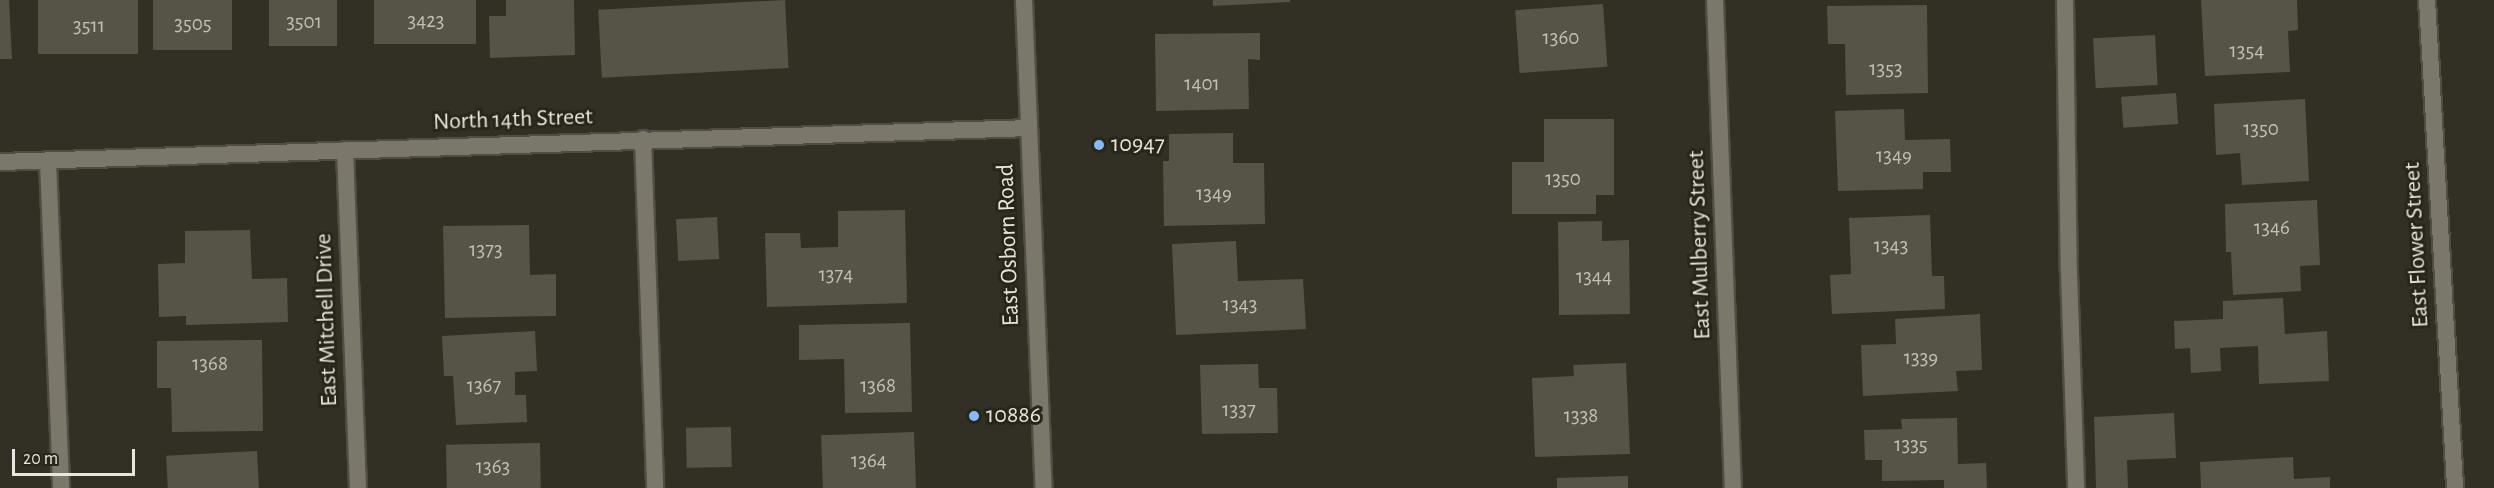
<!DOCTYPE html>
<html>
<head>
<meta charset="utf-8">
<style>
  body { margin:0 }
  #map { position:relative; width:2494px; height:488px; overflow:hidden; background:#323025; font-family:"Alegreya Sans",sans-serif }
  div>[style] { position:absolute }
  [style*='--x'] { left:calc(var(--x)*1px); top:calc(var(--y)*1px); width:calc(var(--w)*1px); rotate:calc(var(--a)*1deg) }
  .building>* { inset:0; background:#565347; transform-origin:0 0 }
  .roads { filter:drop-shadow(2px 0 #4f4d44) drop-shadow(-2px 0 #4f4d44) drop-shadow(0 2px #4f4d44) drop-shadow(0 -2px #4f4d44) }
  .service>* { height:16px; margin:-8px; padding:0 8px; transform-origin:8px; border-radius:8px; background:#7b786b }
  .minor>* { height:16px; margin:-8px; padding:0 8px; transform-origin:8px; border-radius:8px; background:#7b786b }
  .secondary>* { height:16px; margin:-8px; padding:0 8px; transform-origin:8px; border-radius:8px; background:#7b786b }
  .dots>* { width:16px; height:16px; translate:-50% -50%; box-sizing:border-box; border:3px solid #28261b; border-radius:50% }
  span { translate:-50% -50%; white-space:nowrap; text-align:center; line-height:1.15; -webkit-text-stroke:6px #28261b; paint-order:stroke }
  .number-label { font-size:21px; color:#c3c0b8 }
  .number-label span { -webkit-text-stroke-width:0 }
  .street-label { font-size:24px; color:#e7e5de }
  .poi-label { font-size:24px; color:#e7e5de }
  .left { translate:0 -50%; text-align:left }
  .scale { position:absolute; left:12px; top:449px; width:123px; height:27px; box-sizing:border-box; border:3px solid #e7e5de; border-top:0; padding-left:8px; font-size:18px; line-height:21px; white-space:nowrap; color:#e7e5de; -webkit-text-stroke:4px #28261b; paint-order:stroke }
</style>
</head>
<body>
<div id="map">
  <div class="building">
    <i style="clip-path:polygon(0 0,9px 0,12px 59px,0 59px)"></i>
    <i style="left:38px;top:0;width:100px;height:54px"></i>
    <i style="left:153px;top:0;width:79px;height:50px"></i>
    <i style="left:269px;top:0;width:68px;height:46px"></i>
    <i style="left:374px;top:0;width:102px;height:44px"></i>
    <i style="clip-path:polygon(506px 0,574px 0,575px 55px,490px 58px,489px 16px,506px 16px)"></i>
    <i style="left:785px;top:0;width:68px;height:187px;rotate:87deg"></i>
    <i style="clip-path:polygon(1213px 0,1290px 0,1290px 2px,1213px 6px)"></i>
    <i style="clip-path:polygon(2201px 0,2297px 0,2298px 30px,2288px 31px,2290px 72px,2205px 76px)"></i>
    <i style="left:1603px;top:4px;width:63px;height:88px;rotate:86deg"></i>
    <i style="clip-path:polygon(1927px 5px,1928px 93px,1846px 95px,1845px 44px,1828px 44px,1827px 6px)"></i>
    <i style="clip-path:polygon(1260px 33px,1260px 60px,1248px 59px,1249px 109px,1156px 111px,1155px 34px)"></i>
    <i style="left:2155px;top:35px;width:50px;height:62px;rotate:87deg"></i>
    <i style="left:2176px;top:93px;width:31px;height:55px;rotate:86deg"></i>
    <i style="clip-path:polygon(2305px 99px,2309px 181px,2242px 185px,2240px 153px,2216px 155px,2214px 104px)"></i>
    <i style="clip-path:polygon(1904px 109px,1905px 140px,1950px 139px,1951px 172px,1923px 172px,1923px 189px,1838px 191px,1835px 111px)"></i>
    <i style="clip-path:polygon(1544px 119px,1614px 119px,1614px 195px,1596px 195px,1596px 214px,1512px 214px,1512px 162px,1544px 162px)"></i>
    <i style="clip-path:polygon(1233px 133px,1233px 163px,1264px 163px,1265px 224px,1164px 226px,1163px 161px,1169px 161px,1169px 134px)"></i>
    <i style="clip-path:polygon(2317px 200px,2320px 265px,2300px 266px,2301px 291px,2233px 295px,2231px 252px,2226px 252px,2225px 204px)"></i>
    <i style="clip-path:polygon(905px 210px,907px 303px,767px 307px,765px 233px,800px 233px,801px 248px,838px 247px,838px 211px)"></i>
    <i style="clip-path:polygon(1930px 215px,1932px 276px,1944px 276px,1945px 309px,1832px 314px,1830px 275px,1851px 274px,1849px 218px)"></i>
    <i style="left:717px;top:217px;width:42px;height:41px;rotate:87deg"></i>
    <i style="clip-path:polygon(1602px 221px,1602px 241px,1629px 240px,1630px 314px,1559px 315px,1558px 222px)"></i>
    <i style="clip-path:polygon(529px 225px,530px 275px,556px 274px,556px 316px,445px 318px,443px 226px)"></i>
    <i style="clip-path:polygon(250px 230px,252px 279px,287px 278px,288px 322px,186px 325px,186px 316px,159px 317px,158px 264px,185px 263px,185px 231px)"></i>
    <i style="clip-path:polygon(1236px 241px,1238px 281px,1303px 279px,1306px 329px,1176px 335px,1172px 244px)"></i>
    <i style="clip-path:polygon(2283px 298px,2285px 334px,2327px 331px,2329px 381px,2259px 384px,2258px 346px,2220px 348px,2221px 371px,2191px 373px,2190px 348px,2175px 349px,2174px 321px,2223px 319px,2223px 301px)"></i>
    <i style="clip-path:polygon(1980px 314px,1982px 370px,1956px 371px,1958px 391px,1863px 396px,1861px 345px,1896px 344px,1895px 319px)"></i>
    <i style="clip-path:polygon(910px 323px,912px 412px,845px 413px,844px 359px,799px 360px,799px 325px)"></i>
    <i style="clip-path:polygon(535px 331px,537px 371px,515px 372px,515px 395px,526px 395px,527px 422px,456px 425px,453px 376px,444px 376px,442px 336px)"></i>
    <i style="clip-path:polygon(262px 340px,263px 431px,172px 432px,171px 388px,157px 388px,157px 341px)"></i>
    <i style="clip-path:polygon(1626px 363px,1630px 454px,1535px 457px,1532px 378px,1574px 376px,1573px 365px)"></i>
    <i style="clip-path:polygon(1258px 364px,1259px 388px,1277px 388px,1278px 433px,1202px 434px,1200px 365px)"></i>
    <i style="clip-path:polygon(2174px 413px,2176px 458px,2127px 460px,2128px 488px,2096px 488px,2094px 417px)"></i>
    <i style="clip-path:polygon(1957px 418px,1958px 464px,1986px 463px,1987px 488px,1944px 488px,1944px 480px,1882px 481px,1882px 460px,1865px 460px,1864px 430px,1902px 429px,1901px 419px)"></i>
    <i style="left:731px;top:427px;width:40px;height:45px;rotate:89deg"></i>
    <i style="left:914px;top:432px;width:56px;height:93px;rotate:88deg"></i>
    <i style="left:540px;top:443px;width:45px;height:94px;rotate:89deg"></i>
    <i style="left:257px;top:451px;width:37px;height:91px;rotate:87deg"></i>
    <i style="clip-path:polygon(2293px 457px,2294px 479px,2330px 477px,2330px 488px,2201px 488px,2200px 462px)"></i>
    <i style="clip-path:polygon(1628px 476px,1628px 488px,1557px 488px,1557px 478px)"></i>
  </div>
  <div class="roads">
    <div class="service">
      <i style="--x:2065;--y:0;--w:272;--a:89.2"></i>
      <i style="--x:2069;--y:272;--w:216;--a:88.1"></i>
      <i style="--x:643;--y:139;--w:349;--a:88"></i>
      <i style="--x:48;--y:161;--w:327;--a:87.7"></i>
    </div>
    <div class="minor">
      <i style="--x:1715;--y:0;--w:488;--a:87.9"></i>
      <i style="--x:2427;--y:0;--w:489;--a:86.7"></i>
      <i style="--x:345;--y:150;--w:338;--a:87.8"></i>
      <i style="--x:0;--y:162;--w:1030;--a:-1.89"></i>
    </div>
    <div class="secondary">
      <i style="--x:1024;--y:0;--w:488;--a:87.7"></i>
    </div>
  </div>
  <div class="dots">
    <i style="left:1099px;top:145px;background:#85bbfb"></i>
    <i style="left:974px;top:416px;background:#85bbfb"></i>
  </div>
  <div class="number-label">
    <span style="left:426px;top:21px">3423</span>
    <span style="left:304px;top:22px">3501</span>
    <span style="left:193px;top:24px">3505</span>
    <span style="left:89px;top:26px">3511</span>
    <span style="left:1561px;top:38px">1360</span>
    <span style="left:2247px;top:51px">1354</span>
    <span style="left:1886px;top:69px">1353</span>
    <span style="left:1202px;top:84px">1401</span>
    <span style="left:2261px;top:129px">1350</span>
    <span style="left:1894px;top:156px">1349</span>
    <span style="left:1563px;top:179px">1350</span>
    <span style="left:1214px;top:194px">1349</span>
    <span style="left:2272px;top:228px">1346</span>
    <span style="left:1891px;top:246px">1343</span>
    <span style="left:486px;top:250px">1373</span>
    <span style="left:836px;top:275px">1374</span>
    <span style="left:1594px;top:277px">1344</span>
    <span style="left:1240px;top:305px">1343</span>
    <span style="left:1921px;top:358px">1339</span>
    <span style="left:210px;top:364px">1368</span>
    <span style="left:484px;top:386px">1367</span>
    <span style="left:878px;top:386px">1368</span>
    <span style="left:1239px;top:410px">1337</span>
    <span style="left:1581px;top:416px">1338</span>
    <span style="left:1911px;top:445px">1335</span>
    <span style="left:869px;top:461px">1364</span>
    <span style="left:493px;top:467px">1363</span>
  </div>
  <div class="street-label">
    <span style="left:513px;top:120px;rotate:-2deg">North 14th Street</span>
    <span style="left:1009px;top:245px;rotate:-92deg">East Osborn Road</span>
    <span style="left:1700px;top:245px;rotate:-92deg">East Mulberry Street</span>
    <span style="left:2417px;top:245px;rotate:-93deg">East Flower Street</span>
    <span style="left:327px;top:320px;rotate:-92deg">East Mitchell Drive</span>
  </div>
  <div class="poi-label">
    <span class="left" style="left:1111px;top:145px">10947</span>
    <span class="left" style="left:986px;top:416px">10886</span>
  </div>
  <div class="scale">20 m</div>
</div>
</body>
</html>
